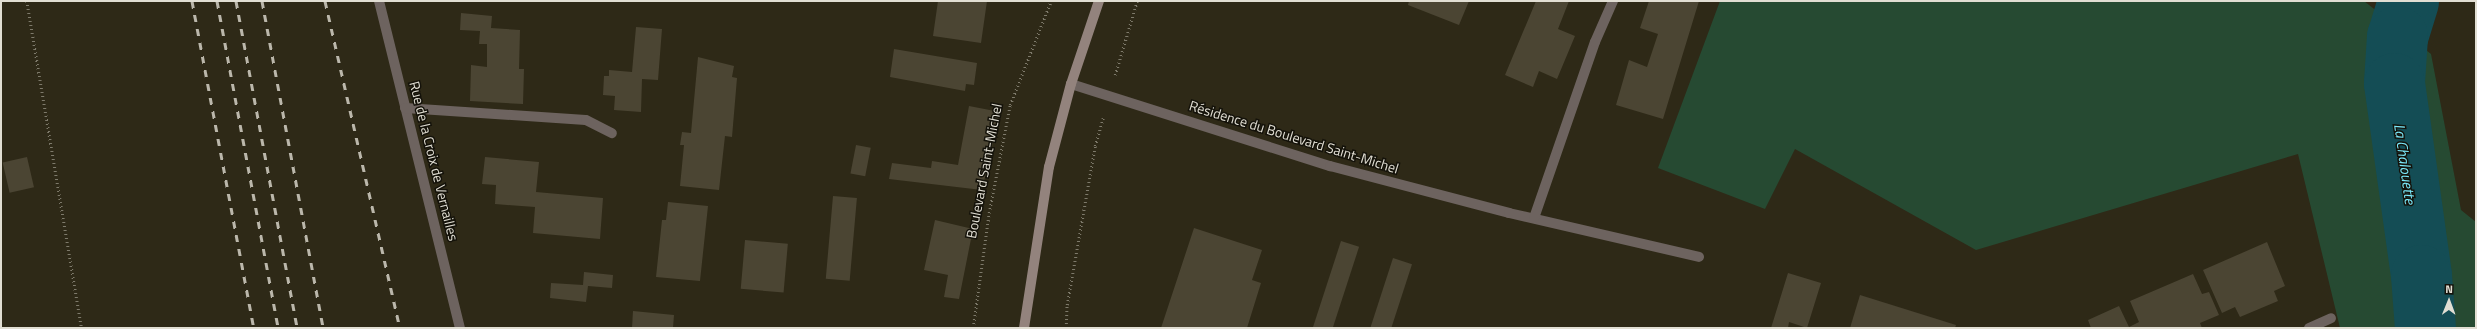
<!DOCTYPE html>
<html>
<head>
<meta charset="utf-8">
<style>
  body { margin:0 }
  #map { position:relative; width:2477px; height:329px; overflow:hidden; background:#2e2917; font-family:"Titillium Web",sans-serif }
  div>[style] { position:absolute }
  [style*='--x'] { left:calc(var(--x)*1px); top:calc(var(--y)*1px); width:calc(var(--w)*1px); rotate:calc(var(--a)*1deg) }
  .green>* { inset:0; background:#264a32 }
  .river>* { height:61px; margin:-30.5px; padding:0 30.5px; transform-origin:30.5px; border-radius:30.5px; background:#144d55 }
  .building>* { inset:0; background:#4b4533; transform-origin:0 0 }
  .path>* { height:2.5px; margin-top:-1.25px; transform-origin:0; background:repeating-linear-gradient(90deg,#7e7a6b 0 1px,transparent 0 4px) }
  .lane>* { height:10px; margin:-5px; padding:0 5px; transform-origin:5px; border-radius:5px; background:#6d635f }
  .street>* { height:10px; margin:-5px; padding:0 5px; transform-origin:5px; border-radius:5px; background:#6d635f }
  .secondary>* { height:10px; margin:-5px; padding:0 5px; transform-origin:5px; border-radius:5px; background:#93837d }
  .rail>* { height:3px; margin-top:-1.5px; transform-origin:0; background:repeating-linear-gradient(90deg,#bbb7ab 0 7px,transparent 0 14px) }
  span { translate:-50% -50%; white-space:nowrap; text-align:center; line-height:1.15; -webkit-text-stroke:3px #14120a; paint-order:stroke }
  .street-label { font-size:14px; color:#e1ded3 }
  .water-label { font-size:15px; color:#7be9fa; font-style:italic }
  .frame { position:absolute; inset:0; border:2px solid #e1ded3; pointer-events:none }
  .north { position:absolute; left:2429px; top:281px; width:40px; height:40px; -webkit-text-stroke:3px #14120a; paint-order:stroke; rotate:1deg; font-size:11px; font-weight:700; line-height:16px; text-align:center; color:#e1ded3 }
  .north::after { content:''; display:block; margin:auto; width:14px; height:18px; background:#e1ded3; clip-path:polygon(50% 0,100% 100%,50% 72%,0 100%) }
</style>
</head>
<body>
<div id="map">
  <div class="green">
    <i style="clip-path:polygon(1720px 1px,2364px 1px,2431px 54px,2461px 210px,2476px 222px,2476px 328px,2340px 328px,2298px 154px,1976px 250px,1795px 149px,1765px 209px,1658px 168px)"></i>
  </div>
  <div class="river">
    <i style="--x:2408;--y:1;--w:37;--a:107"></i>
    <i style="--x:2397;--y:36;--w:47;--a:93.7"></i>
    <i style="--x:2394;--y:83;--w:194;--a:82"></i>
    <i style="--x:2421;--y:275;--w:53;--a:85.7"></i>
  </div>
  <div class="building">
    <i style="clip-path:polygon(938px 1px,987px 1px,981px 43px,933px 36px)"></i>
    <i style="clip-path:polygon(1409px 1px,1469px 1px,1459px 25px,1408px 5px)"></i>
    <i style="clip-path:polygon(1536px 1px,1569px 1px,1558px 29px,1575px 36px,1557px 79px,1539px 71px,1533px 87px,1505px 75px)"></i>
    <i style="clip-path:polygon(1649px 1px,1699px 1px,1663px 119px,1616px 105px,1629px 60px,1647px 67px,1658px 34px,1640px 28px)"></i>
    <i style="clip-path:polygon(461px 13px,492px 16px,491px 28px,520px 30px,519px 69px,524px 69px,523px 104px,470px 101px,471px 65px,487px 67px,487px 44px,479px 44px,480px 31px,460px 30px)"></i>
    <i style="clip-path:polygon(636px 27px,662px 29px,658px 80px,642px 79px,641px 112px,614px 110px,615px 96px,603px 95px,604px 76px,609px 76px,609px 70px,632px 72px)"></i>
    <i style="clip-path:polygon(894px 49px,977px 63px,974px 85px,966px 84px,965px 91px,890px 77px)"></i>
    <i style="clip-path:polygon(698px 57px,734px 66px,732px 77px,737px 78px,732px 137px,725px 136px,719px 190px,680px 186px,684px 145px,680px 145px,682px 132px,691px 133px)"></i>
    <i style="clip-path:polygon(969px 106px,1000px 112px,982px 190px,889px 179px,892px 163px,931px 168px,932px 161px,958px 165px)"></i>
    <i style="left:856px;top:145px;width:15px;height:29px;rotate:11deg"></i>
    <i style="left:27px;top:157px;width:31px;height:25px;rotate:77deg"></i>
    <i style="clip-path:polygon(485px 157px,539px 162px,536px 192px,603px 198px,600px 239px,533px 233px,535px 207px,495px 204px,496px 185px,482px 184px)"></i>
    <i style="left:833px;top:196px;width:24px;height:83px;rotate:5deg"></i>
    <i style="clip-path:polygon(668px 202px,708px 206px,700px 281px,656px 277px,662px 220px,666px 220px)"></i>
    <i style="clip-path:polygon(935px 220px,973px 229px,959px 299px,944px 297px,948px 275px,924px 270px)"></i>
    <i style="clip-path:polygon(1194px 228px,1262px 250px,1252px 280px,1261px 283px,1247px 328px,1161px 328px)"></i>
    <i style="left:745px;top:240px;width:43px;height:49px;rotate:5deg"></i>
    <i style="left:1341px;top:241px;width:19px;height:91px;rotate:18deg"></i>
    <i style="clip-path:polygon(2267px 242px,2285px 286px,2274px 291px,2278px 301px,2240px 317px,2235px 307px,2222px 313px,2203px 270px)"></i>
    <i style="left:1393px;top:258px;width:20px;height:74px;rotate:18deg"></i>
    <i style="clip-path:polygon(584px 272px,613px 275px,612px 288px,588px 286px,586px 302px,550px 298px,551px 283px,583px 285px)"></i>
    <i style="clip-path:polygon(1788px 273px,1821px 283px,1807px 328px,1789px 322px,1788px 328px,1771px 328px)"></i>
    <i style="clip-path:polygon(2193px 274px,2202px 294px,2209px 292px,2219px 315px,2200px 323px,2202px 328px,2091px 328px,2088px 320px,2119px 306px,2129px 327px,2139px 322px,2130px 301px)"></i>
    <i style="clip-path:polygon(1860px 295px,1956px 325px,1955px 328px,1850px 328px)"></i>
    <i style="clip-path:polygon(633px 311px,674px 315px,673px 328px,632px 328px)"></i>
  </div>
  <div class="path">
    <i style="--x:27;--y:1;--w:332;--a:80.5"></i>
    <i style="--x:1115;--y:75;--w:77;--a:-73.4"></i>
    <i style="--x:973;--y:328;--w:116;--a:-82.1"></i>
    <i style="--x:989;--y:213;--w:110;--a:-79"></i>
    <i style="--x:1010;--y:105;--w:112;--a:-68.5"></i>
    <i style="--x:1066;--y:328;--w:23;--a:-88"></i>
    <i style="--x:1067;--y:305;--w:161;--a:-80"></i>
    <i style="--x:1095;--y:146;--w:29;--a:-74"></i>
  </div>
  <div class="lane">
    <i style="--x:1071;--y:84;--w:272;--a:17.6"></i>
    <i style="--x:1330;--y:166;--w:185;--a:14.7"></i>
    <i style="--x:1509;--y:213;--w:195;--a:13"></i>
    <i style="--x:1534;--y:218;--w:186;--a:-70.9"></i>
    <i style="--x:1595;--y:42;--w:45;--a:-66.3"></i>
  </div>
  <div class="street">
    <i style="--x:379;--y:1;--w:337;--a:76.1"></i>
    <i style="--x:405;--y:108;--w:181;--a:3.8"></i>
    <i style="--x:586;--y:120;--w:29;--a:27"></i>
    <i style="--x:2309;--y:328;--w:24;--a:-24"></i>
  </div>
  <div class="secondary">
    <i style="--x:1024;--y:328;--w:163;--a:-81.2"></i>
    <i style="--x:1049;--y:167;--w:86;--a:-75.2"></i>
    <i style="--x:1071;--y:84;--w:88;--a:-71.4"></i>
  </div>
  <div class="rail">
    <i style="--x:192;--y:1;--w:333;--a:79.3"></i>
    <i style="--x:217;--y:1;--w:333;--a:79.4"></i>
    <i style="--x:236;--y:1;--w:333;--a:79.4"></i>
    <i style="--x:262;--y:1;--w:333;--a:79.4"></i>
    <i style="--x:325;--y:1;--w:335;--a:77.1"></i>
  </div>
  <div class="street-label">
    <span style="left:1294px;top:137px;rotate:17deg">Résidence du Boulevard Saint-Michel</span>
    <span style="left:434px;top:161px;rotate:76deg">Rue de la Croix de Vernailles</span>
    <span style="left:984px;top:171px;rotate:-79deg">Boulevard Saint-Michel</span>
  </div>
  <div class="water-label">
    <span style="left:2405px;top:164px;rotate:82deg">La Chalouette</span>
  </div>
  <div class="frame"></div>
  <div class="north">N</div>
</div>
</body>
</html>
